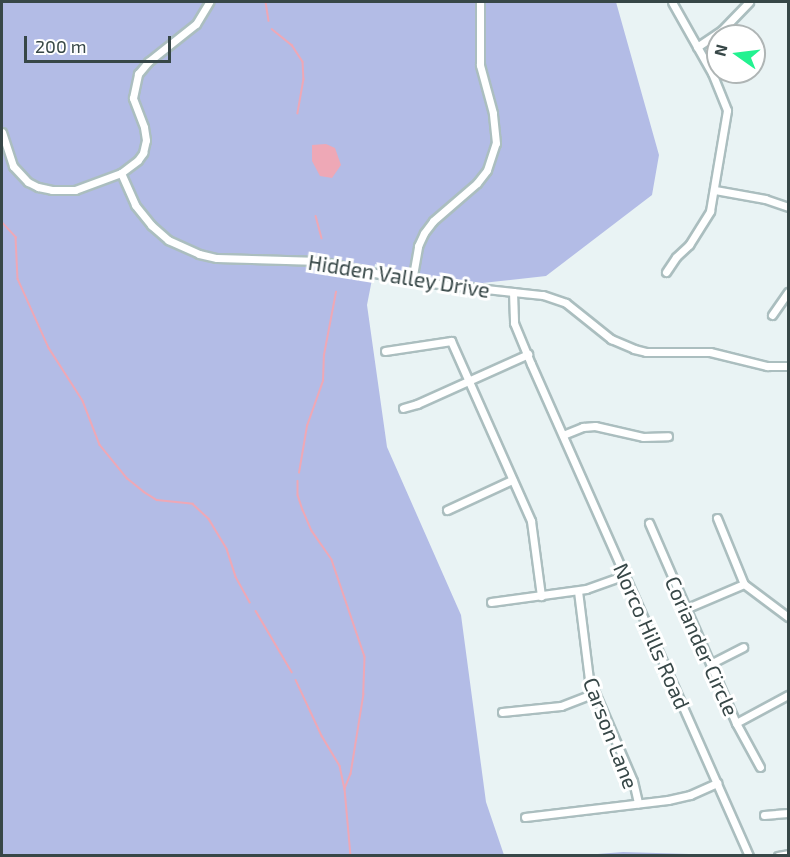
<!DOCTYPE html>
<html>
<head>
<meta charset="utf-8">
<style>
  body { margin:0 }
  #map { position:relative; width:790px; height:857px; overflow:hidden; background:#e9f3f4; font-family:"Exo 2",sans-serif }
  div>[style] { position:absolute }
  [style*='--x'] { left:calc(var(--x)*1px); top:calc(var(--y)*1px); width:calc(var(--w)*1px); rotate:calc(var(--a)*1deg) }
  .green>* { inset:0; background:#b3bce6 }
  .water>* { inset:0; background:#eea8b6 }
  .stream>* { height:1.5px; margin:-0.75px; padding:0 0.75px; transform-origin:0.75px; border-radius:0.75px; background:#eea8b6 }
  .roads { filter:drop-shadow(2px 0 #abbebf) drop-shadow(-2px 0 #abbebf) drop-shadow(0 2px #abbebf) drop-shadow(0 -2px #abbebf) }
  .minor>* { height:7px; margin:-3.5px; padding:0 3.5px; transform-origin:3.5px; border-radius:3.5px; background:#fff }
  span { translate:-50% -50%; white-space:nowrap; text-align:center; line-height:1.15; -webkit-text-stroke:6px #fff; paint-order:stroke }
  .street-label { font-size:21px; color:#374747 }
  .frame { position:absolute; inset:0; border:3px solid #374747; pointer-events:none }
  .north { position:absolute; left:706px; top:24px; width:60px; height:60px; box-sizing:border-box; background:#fff; border:2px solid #afb5b5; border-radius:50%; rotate:284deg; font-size:16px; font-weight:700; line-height:24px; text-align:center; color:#374747 }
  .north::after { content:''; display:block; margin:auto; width:21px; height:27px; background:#22f290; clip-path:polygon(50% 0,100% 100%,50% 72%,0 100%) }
  .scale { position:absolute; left:24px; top:36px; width:147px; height:27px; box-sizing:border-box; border:3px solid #374747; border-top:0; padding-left:8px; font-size:18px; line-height:21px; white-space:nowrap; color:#374747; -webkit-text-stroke:4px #fff; paint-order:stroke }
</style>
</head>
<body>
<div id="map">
  <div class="green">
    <i style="clip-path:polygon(2px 2px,616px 2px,659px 155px,652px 195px,546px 276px,473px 284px,439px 281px,375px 264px,367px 305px,387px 447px,461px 615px,486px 802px,504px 855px,2px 856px)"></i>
    <i style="clip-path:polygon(623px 852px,722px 855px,585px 855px)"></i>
  </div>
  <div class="water">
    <i style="clip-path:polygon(326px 144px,335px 148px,341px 165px,332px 178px,320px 176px,312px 161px,312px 145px)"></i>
  </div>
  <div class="stream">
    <i style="--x:266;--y:2;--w:19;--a:81"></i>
    <i style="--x:272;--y:29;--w:26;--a:39"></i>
    <i style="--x:292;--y:45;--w:20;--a:57"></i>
    <i style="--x:303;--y:62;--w:17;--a:87"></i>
    <i style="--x:304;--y:79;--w:35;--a:100"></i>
    <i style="--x:316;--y:216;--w:23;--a:75"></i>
    <i style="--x:2;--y:222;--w:21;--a:47"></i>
    <i style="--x:16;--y:237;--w:42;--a:87.3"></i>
    <i style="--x:18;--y:279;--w:76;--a:65.8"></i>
    <i style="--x:49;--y:348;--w:63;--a:57.3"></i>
    <i style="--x:83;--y:401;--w:47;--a:68.9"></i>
    <i style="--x:100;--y:445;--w:43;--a:50.7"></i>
    <i style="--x:127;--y:478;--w:22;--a:39"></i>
    <i style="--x:144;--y:492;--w:15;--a:32"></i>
    <i style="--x:157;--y:500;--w:36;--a:6"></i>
    <i style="--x:193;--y:504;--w:22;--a:43"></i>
    <i style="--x:209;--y:519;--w:35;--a:59"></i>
    <i style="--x:227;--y:549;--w:29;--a:72"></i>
    <i style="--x:236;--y:577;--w:29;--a:61"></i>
    <i style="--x:299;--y:473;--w:48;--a:-80.3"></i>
    <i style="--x:307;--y:426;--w:48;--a:-70.4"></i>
    <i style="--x:323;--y:381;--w:26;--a:-88"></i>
    <i style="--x:324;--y:355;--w:64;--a:-79.2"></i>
    <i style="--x:298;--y:481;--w:14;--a:90"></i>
    <i style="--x:298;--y:495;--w:16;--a:72"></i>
    <i style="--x:303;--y:510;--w:23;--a:67"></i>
    <i style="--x:312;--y:531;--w:35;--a:55"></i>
    <i style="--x:332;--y:560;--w:102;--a:71.2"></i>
    <i style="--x:365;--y:657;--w:37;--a:92"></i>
    <i style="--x:364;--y:694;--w:81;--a:99.2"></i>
    <i style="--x:351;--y:774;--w:16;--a:112"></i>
    <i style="--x:256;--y:611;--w:71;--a:59.5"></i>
    <i style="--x:296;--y:680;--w:62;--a:65.1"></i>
    <i style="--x:322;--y:736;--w:35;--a:59"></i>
    <i style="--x:340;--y:766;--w:24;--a:78"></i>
    <i style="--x:345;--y:789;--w:67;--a:84.9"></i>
  </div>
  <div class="roads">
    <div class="minor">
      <i style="--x:697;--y:47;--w:30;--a:-34"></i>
      <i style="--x:722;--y:30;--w:39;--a:-46"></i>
      <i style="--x:2;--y:132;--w:36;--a:72"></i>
      <i style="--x:13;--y:166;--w:22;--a:47"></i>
      <i style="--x:28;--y:182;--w:11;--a:27"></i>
      <i style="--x:38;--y:187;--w:14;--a:12"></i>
      <i style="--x:52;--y:190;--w:23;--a:0"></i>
      <i style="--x:75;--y:190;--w:49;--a:-20.3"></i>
      <i style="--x:121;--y:173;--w:21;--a:-37"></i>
      <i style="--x:138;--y:160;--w:9;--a:-54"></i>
      <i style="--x:143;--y:153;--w:13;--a:-77"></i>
      <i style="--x:146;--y:140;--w:13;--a:-99"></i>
      <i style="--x:144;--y:127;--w:31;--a:-111"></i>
      <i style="--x:133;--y:98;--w:25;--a:-78"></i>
      <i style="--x:138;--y:74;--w:16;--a:-50"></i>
      <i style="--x:148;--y:62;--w:61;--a:-38.4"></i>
      <i style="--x:196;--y:24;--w:26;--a:-59"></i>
      <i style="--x:121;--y:173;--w:35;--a:66"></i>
      <i style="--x:135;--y:205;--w:26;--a:51"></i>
      <i style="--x:151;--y:225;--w:23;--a:41"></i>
      <i style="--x:168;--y:240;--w:34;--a:24"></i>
      <i style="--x:199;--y:254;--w:18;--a:13"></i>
      <i style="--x:217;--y:258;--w:103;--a:1.7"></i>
      <i style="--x:320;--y:261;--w:94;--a:12.3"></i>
      <i style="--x:412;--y:281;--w:102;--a:6.2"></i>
      <i style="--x:513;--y:292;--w:31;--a:88"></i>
      <i style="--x:514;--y:323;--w:44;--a:67.5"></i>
      <i style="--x:531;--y:364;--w:538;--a:66.1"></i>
      <i style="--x:715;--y:190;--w:51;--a:10.2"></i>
      <i style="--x:765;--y:199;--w:24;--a:19"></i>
      <i style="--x:666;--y:272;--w:18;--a:-56"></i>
      <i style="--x:676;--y:257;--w:18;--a:-43"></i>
      <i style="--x:689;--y:245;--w:40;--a:-58"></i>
      <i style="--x:710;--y:211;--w:102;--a:-80.4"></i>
      <i style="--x:727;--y:110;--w:40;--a:-112"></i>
      <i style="--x:712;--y:73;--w:81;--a:-119.4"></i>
      <i style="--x:412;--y:281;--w:36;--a:-80"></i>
      <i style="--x:418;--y:246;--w:14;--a:-65"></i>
      <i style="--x:424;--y:233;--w:15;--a:-53"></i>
      <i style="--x:433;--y:221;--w:58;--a:-40.8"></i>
      <i style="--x:477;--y:183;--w:16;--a:-52"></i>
      <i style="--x:487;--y:170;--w:28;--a:-72"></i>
      <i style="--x:496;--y:143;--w:30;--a:-96"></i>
      <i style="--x:493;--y:113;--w:50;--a:-105.2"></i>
      <i style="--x:480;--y:65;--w:63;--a:-90"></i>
      <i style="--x:513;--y:292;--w:30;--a:6"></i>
      <i style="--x:543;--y:295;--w:24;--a:19"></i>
      <i style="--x:566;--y:303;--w:58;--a:38.7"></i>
      <i style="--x:611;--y:339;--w:25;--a:23"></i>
      <i style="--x:634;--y:349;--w:12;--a:14"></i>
      <i style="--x:646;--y:352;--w:64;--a:0"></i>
      <i style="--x:710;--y:352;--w:59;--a:13.8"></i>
      <i style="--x:767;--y:366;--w:21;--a:0"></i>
      <i style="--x:772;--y:315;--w:28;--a:-55"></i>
      <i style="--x:385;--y:351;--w:67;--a:-8.6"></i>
      <i style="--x:451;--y:341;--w:197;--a:66"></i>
      <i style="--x:531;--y:521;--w:76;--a:82.4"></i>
      <i style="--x:403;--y:408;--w:15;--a:-16"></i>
      <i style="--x:417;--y:404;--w:122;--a:-24.2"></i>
      <i style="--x:563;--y:435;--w:22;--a:-22"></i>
      <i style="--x:583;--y:427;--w:12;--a:-5"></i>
      <i style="--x:595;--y:426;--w:49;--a:12.9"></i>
      <i style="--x:643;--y:437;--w:25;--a:-2"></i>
      <i style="--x:447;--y:510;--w:72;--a:-24.8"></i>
      <i style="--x:717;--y:518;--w:71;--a:67.8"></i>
      <i style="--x:744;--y:584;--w:55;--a:36.9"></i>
      <i style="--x:649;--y:523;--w:218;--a:66.5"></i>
      <i style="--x:736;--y:723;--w:50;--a:61.4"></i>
      <i style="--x:578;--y:591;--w:89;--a:82.9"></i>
      <i style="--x:589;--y:679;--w:111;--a:66.7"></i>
      <i style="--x:633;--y:781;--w:23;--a:77"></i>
      <i style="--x:491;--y:602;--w:96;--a:-7.8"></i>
      <i style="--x:586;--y:589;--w:41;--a:-19.7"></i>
      <i style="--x:685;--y:609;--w:64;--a:-23"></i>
      <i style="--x:712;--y:663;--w:35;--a:-27"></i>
      <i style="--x:502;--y:712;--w:59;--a:-5.8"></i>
      <i style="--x:561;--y:706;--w:36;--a:-21"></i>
      <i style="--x:736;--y:723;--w:59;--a:-28.3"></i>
      <i style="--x:764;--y:815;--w:24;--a:-5"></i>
      <i style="--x:525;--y:817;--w:144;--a:-6.8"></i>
      <i style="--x:668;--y:800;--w:23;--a:-13"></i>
      <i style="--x:690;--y:795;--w:30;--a:-24"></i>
      <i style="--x:778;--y:856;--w:10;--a:-11"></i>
    </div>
  </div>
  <div class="street-label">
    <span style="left:399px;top:276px;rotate:9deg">Hidden Valley Drive</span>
    <span style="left:652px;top:636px;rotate:66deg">Norco Hills Road</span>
    <span style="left:702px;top:646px;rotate:66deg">Coriander Circle</span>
    <span style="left:611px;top:733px;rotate:69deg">Carson Lane</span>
  </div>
  <div class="frame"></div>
  <div class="north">N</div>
  <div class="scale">200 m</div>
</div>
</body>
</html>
